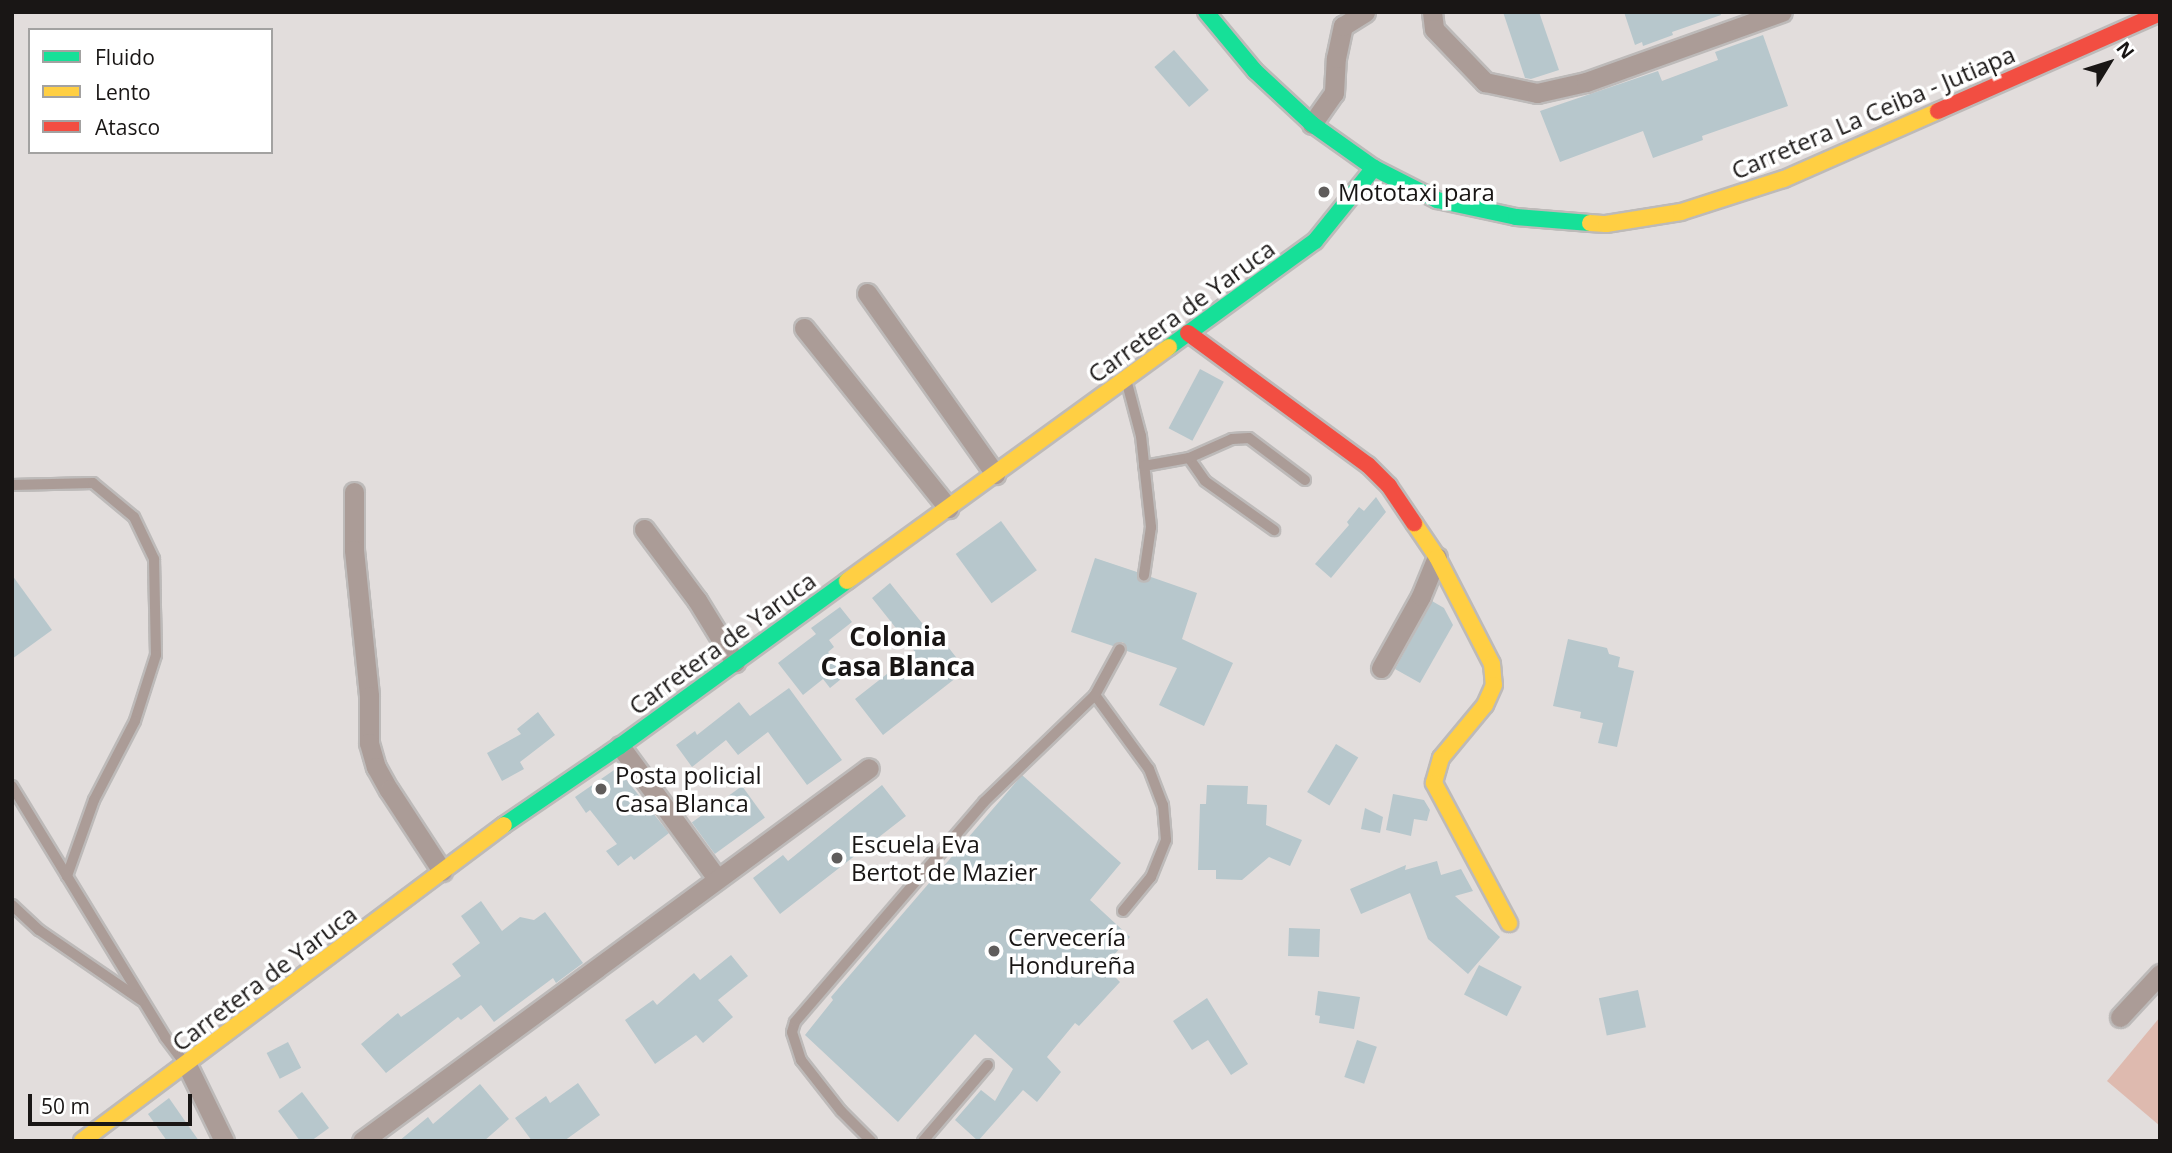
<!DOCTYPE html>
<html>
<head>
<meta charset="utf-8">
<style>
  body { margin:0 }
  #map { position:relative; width:2172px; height:1153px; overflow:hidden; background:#e2dddc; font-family:"Open Sans",sans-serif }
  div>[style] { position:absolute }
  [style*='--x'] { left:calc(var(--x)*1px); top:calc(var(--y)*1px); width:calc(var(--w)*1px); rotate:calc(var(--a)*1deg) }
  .green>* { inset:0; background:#debaaf }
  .building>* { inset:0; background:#b7c7cc; transform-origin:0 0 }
  .roads { filter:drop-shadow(2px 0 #bdbab9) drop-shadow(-2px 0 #bdbab9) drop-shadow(0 2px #bdbab9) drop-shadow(0 -2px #bdbab9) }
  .lane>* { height:10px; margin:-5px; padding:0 5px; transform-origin:5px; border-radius:5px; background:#ab9c97 }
  .street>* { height:19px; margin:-9.5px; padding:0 9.5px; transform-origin:9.5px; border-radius:9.5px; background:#ab9c97 }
  .fast>* { height:16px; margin:-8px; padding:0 8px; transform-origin:8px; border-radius:8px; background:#16e098 }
  .slow>* { height:16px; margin:-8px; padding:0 8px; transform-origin:8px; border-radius:8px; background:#ffcf43 }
  .jam>* { height:16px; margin:-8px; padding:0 8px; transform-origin:8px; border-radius:8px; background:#f24e42 }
  .dots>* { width:19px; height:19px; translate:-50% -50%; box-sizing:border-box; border:4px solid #fff; border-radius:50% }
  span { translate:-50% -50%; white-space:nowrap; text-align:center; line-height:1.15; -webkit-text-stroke:7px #fff; paint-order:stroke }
  .street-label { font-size:24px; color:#191615 }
  .poi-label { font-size:24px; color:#191615 }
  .left { translate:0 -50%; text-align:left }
  .neighbourhood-label { font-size:26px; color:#191615; font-weight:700 }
  .frame { position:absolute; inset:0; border:14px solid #191615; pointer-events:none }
  .legend { position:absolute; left:28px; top:28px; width:245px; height:126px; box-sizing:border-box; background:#fff; border:2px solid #a3a2a1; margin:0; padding:9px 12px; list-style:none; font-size:21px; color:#191615 }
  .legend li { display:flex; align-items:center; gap:14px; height:35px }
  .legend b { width:35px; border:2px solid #a3a2a1 }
  .north { position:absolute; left:2074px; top:28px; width:70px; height:70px; -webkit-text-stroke:5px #fff; paint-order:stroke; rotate:52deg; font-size:19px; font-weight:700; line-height:28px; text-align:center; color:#191615 }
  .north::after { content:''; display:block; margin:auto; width:24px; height:32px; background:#191615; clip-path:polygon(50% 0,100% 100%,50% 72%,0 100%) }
  .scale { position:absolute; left:28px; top:1094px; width:164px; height:32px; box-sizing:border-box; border:4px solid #191615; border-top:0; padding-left:9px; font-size:21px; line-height:24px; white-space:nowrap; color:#191615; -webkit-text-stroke:5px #fff; paint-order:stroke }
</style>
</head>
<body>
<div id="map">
  <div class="green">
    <i style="clip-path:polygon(2160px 1017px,2160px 1126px,2107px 1081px)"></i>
  </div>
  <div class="building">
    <i style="clip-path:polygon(1503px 12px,1539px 12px,1559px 70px,1531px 79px,1525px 78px)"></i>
    <i style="clip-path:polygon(1624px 12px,1720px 12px,1721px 15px,1672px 32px,1673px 35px,1643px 46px,1642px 42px,1635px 45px)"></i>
    <i style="clip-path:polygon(1763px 35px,1788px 106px,1702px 136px,1703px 140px,1653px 158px,1643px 131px,1560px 162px,1540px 111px,1658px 71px,1662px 81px,1718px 60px,1715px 52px)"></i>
    <i style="left:1174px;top:50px;width:53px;height:26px;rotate:49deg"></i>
    <i style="left:1200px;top:369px;width:27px;height:67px;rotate:28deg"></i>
    <i style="clip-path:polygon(1376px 497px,1386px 512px,1331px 578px,1315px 564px,1349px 525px,1347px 522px,1359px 507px,1364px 511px)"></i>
    <i style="left:1001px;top:521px;width:61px;height:56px;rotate:54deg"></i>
    <i style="clip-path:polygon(1095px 558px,1137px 572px,1137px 578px,1142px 582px,1151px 577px,1197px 593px,1182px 639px,1233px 663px,1204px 726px,1159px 705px,1177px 668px,1127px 651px,1123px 642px,1113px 646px,1071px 632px)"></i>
    <i style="clip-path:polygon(12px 575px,52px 630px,12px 659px)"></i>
    <i style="clip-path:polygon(890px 583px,934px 638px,938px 634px,966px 670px,883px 735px,855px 699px,915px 652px,872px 598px)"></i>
    <i style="clip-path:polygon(1432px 601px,1444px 608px,1453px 625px,1420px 683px,1395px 669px)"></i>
    <i style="clip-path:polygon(840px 607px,852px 622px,829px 640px,834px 647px,828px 652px,846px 675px,830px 688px,823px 679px,803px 695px,778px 663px,816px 634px,811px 628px)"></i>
    <i style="clip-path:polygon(1568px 639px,1607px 648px,1609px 654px,1620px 657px,1618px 667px,1634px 671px,1617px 747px,1598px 743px,1603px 723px,1580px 718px,1581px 712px,1553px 706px)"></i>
    <i style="clip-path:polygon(789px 688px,842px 760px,807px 785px,768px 732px,738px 755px,726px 740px,692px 767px,676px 745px,695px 731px,697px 735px,739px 702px,750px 716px)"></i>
    <i style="clip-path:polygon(538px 712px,555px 735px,520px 762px,524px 769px,502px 781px,487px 753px,521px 734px,517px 729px)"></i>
    <i style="left:1336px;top:744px;width:26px;height:56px;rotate:31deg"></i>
    <i style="clip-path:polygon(617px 768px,669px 833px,634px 860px,631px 856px,618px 866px,606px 851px,617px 844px,590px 810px,586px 813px,575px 797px)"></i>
    <i style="clip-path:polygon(1022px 775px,1121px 863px,1090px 900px,1130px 937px,1104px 966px,1120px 982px,1079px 1026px,1075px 1023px,1047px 1057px,1061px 1072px,1037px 1102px,1023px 1090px,978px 1141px,955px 1120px,981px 1090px,995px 1101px,1013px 1069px,975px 1034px,898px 1122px,805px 1035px,833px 1000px,831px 997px)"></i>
    <i style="clip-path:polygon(882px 785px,906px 816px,780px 914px,753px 878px,783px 855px,788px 861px)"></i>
    <i style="clip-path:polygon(1207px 785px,1248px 786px,1247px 804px,1267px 805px,1266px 825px,1302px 840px,1290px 866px,1269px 857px,1242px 880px,1216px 879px,1216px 870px,1198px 870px,1200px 804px,1206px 804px)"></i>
    <i style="left:742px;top:786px;width:39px;height:62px;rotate:54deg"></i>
    <i style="clip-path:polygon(1393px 794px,1424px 800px,1430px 810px,1427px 821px,1414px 819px,1411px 836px,1386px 830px)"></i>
    <i style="clip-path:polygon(1365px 808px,1383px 817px,1380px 833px,1361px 829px)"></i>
    <i style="clip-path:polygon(1437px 861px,1441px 875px,1461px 869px,1473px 891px,1455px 896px,1500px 937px,1468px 974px,1428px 939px,1410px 893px,1361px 914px,1350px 889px,1406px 865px,1405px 870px)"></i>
    <i style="clip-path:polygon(481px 901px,502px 931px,520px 917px,534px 920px,545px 912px,583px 963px,556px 983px,553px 978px,494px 1022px,481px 1005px,461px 1020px,458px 1017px,386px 1073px,361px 1044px,398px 1013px,401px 1017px,461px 976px,452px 964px,480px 943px,461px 916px)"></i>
    <i style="left:1289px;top:928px;width:31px;height:28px;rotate:2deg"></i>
    <i style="clip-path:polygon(731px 955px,748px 976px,718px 1000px,733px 1017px,703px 1043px,696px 1035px,655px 1064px,625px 1020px,653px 1000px,657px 1005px,694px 973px,700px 980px)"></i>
    <i style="left:1479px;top:965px;width:48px;height:33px;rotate:27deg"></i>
    <i style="left:1638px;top:990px;width:38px;height:40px;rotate:78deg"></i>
    <i style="clip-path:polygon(1318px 991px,1360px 997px,1354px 1029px,1319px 1023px,1320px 1016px,1315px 1015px)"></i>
    <i style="clip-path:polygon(1207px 998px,1248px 1064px,1231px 1075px,1208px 1040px,1192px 1050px,1173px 1021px)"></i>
    <i style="left:1357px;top:1040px;width:21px;height:39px;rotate:19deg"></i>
    <i style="left:288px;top:1042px;width:29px;height:24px;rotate:63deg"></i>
    <i style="clip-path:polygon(578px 1083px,600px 1115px,564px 1141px,532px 1141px,515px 1118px,546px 1096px,550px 1103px)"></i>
    <i style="clip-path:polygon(480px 1084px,509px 1119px,484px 1141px,399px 1141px,428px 1117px,433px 1124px)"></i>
    <i style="clip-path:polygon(302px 1092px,329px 1128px,311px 1141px,300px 1141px,278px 1111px)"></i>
    <i style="clip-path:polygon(169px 1098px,199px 1141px,167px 1141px,148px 1114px)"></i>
  </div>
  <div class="roads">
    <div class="lane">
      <i style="--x:1127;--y:383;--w:55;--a:75.2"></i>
      <i style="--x:1141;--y:436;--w:92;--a:83.7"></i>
      <i style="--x:1151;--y:527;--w:49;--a:98.3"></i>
      <i style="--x:1189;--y:458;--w:28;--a:55"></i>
      <i style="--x:1205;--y:481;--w:85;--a:35.4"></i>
      <i style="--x:1144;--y:466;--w:46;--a:-10.1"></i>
      <i style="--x:1189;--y:458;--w:47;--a:-23.8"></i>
      <i style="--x:1232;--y:439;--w:17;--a:-3"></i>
      <i style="--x:1249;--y:438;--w:70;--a:36.9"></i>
      <i style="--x:12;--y:485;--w:81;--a:-1.4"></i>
      <i style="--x:93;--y:483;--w:53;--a:39.7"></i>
      <i style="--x:134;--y:517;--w:47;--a:64.5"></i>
      <i style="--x:154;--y:559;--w:96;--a:88.8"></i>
      <i style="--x:156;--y:655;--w:69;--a:107.7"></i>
      <i style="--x:135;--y:721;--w:89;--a:117.4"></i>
      <i style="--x:94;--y:800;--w:81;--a:109.6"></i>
      <i style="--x:1095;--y:695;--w:92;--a:53.9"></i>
      <i style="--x:1149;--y:769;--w:39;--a:69"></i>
      <i style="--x:1163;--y:805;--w:35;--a:85"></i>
      <i style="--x:1166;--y:840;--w:40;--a:112"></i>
      <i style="--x:1151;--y:877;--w:44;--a:129.5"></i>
      <i style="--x:12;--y:786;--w:294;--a:58.6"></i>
      <i style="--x:165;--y:1037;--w:31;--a:53"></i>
      <i style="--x:12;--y:905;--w:37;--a:43"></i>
      <i style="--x:39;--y:930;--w:124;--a:34.5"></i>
      <i style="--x:871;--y:1141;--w:42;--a:-135"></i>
      <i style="--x:841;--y:1111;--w:65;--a:-128.1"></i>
      <i style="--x:801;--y:1060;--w:29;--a:-108"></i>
      <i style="--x:792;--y:1032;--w:10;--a:-73"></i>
      <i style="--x:795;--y:1022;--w:290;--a:-49.3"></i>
      <i style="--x:984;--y:802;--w:154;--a:-43.9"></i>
      <i style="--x:1095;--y:695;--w:52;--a:-61.5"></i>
      <i style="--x:923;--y:1141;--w:100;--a:-49.5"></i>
    </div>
    <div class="street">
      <i style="--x:1432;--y:12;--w:17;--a:83"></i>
      <i style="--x:1434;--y:29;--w:74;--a:46.1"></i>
      <i style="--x:1485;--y:82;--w:53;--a:11.9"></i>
      <i style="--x:1537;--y:93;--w:50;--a:-12.7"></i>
      <i style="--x:1586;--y:82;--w:208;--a:-19.7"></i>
      <i style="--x:1312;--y:124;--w:38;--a:-55"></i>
      <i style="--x:1334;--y:93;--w:35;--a:-87"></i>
      <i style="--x:1336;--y:58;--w:33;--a:-78"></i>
      <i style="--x:1343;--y:26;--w:26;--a:-32"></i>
      <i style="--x:867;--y:293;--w:222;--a:54.7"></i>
      <i style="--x:804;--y:328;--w:231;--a:51.3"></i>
      <i style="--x:354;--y:492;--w:58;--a:90"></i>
      <i style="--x:354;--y:550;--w:147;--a:84.1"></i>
      <i style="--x:369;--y:696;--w:47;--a:90"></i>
      <i style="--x:369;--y:743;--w:25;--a:74"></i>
      <i style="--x:376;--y:767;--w:26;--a:61"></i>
      <i style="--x:389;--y:790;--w:97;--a:56.8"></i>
      <i style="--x:644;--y:529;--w:89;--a:53.3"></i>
      <i style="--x:697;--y:600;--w:73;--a:58.5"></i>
      <i style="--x:1381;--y:668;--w:82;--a:-60.9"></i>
      <i style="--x:1421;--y:596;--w:42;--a:-67.7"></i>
      <i style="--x:620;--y:746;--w:162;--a:53.8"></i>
      <i style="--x:2120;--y:1017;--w:59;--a:-47.1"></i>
      <i style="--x:187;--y:1065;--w:85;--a:64"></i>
      <i style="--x:362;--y:1141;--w:629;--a:-36.34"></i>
    </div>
    <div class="fast">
      <i style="--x:1206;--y:12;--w:77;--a:50.3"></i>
      <i style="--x:1255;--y:71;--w:78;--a:42.9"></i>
      <i style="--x:1312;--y:124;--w:76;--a:35.4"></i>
      <i style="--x:1374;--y:168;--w:71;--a:26.9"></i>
      <i style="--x:1437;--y:200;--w:81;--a:12.1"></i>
      <i style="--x:1516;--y:217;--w:74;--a:4.6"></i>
      <i style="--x:1169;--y:347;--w:180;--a:-36"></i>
      <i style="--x:1315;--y:241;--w:94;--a:-51.1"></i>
      <i style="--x:504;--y:825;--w:140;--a:-34.3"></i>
      <i style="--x:620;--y:746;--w:281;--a:-36"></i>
    </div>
    <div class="slow">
      <i style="--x:1590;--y:223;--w:16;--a:4"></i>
      <i style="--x:1606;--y:224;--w:76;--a:-9.1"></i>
      <i style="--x:1681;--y:212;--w:108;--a:-17.8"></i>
      <i style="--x:1784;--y:179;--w:168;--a:-23.8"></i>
      <i style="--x:1414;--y:523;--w:41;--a:55.9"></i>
      <i style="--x:1437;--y:557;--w:120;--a:62.8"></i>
      <i style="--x:1492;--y:664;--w:21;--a:85"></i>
      <i style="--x:1494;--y:685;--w:22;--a:114"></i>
      <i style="--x:1485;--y:705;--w:69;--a:129.7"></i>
      <i style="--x:1441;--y:758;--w:26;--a:106"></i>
      <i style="--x:1434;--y:783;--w:159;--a:61.8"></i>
      <i style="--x:847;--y:581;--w:398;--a:-36"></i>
      <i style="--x:82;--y:1141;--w:527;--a:-36.83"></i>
    </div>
    <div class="jam">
      <i style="--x:1938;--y:111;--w:243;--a:-23.8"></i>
      <i style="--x:1188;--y:333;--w:223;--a:36.3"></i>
      <i style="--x:1368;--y:465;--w:30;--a:45"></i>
      <i style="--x:1389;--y:486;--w:45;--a:56"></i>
    </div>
  </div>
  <div class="dots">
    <i style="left:1324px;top:192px;background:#5f5c5b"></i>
    <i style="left:601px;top:789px;background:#5f5c5b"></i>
    <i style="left:837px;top:858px;background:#5f5c5b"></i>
    <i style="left:994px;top:951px;background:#5f5c5b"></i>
  </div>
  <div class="street-label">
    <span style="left:1873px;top:112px;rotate:-23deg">Carretera La Ceiba - Jutiapa</span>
    <span style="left:1181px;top:311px;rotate:-36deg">Carretera de Yaruca</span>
    <span style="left:722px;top:643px;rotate:-36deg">Carretera de Yaruca</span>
    <span style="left:264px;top:978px;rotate:-37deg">Carretera de Yaruca</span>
  </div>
  <div class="poi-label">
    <span class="left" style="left:1338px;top:192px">Mototaxi para</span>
    <span class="left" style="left:615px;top:789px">Posta policial<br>Casa Blanca</span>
    <span class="left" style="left:851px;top:858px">Escuela Eva<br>Bertot de Mazier</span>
    <span class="left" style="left:1008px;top:951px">Cervecería<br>Hondureña</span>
  </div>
  <div class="neighbourhood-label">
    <span style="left:898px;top:652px">Colonia<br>Casa Blanca</span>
  </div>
  <div class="frame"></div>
  <ul class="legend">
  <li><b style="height:9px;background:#16e098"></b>Fluido</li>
  <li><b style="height:9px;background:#ffcf43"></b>Lento</li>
  <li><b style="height:9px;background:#f24e42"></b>Atasco</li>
  </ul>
  <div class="north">N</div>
  <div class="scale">50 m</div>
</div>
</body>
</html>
